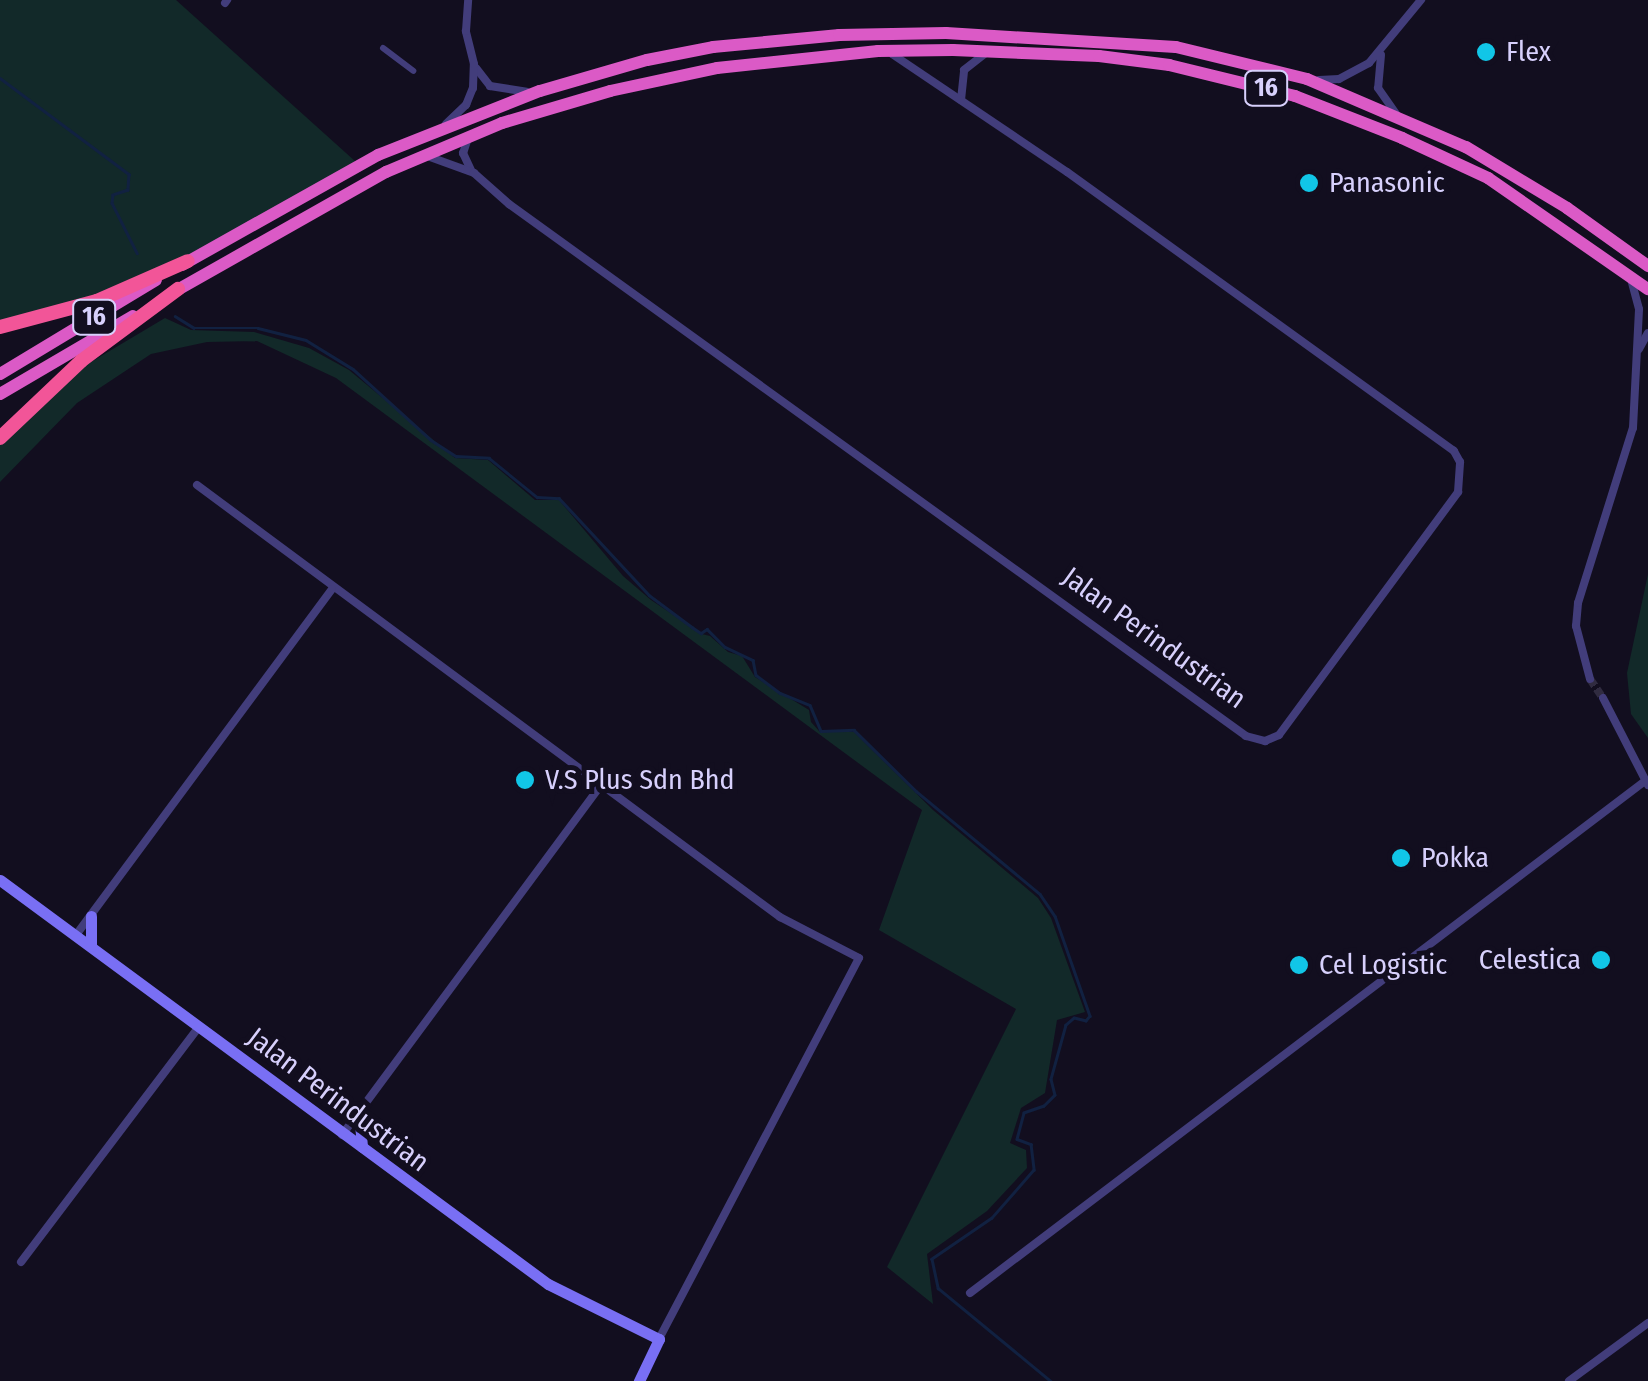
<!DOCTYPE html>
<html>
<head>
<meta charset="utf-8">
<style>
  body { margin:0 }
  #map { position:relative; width:1648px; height:1381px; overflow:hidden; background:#120e1f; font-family:"Fira Sans Condensed",sans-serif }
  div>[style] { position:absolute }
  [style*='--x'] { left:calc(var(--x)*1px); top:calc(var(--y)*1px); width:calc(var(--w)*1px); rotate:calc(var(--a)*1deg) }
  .green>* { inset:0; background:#122929 }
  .stream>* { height:2.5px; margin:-1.25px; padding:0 1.25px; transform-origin:1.25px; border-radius:1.25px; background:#112141 }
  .minor-tunnel>* { height:8px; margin-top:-4px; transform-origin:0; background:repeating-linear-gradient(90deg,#302b40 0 8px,transparent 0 12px) }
  .pedestrian>* { height:6px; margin:-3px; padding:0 3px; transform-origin:3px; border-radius:3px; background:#423d7b }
  .minor>* { height:8px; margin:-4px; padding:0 4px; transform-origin:4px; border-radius:4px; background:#423d7b }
  .secondary>* { height:11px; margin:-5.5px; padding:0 5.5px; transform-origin:5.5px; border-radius:5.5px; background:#796ff4 }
  .trunk>* { height:12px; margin:-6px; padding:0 6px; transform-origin:6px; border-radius:6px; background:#db5ac6 }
  .motorway>* { height:14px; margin:-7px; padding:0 7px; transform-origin:7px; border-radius:7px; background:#f25598 }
  .dots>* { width:28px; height:28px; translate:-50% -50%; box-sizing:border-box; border:5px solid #120e1f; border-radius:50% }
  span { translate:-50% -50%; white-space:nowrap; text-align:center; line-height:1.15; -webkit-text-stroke:10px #120e1f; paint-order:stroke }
  .shield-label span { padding:2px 8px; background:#120e1f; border:2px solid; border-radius:8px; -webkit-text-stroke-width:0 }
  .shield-label { font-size:25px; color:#d7d0fc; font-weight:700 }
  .poi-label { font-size:28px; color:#d7d0fc }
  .left { translate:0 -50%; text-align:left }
  .right { translate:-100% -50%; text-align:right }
  .street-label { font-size:28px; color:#d7d0fc }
</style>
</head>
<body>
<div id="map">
  <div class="green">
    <i style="clip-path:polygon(0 0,176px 0,356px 162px,171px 265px,102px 297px,0 324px)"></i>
    <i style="clip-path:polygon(165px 318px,191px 330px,254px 332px,309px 348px,349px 370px,455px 458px,488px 460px,535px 500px,559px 500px,623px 576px,651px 600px,702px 634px,710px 636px,728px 652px,742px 656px,755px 677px,809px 710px,811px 722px,820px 732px,854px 732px,933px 810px,1038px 898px,1051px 918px,1085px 1012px,1057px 1020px,1045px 1093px,1021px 1108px,1010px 1143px,1026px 1150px,1027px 1168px,987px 1211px,927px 1254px,933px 1304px,887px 1267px,1016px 1009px,879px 930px,922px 810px,336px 378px,257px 341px,207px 342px,151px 354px,77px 403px,0 482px,0 443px,81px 368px)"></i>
    <i style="clip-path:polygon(1648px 574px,1648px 738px,1631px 714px,1627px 673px)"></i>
  </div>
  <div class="stream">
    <i style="--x:0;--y:78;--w:161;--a:36.7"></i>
    <i style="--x:129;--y:174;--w:16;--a:94"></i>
    <i style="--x:128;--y:190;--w:16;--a:162"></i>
    <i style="--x:113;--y:195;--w:8;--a:97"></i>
    <i style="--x:112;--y:203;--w:56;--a:63.4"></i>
    <i style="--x:175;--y:316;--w:22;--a:32"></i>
    <i style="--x:194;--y:328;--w:64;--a:0"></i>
    <i style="--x:258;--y:328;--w:49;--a:14"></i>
    <i style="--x:306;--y:340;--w:55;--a:31.7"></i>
    <i style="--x:353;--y:369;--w:105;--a:42.3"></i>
    <i style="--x:431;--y:440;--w:30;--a:33"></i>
    <i style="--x:456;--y:456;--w:33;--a:3"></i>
    <i style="--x:489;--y:458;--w:62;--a:39.1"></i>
    <i style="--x:537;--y:497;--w:22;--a:3"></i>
    <i style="--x:559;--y:498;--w:132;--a:47.1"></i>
    <i style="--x:649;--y:595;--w:54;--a:36.7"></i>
    <i style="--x:692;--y:627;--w:11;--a:34"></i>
    <i style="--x:701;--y:633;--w:7;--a:-34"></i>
    <i style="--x:707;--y:629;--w:25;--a:45"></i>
    <i style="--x:725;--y:647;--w:31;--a:25"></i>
    <i style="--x:753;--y:660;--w:15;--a:79"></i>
    <i style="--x:756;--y:675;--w:30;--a:37"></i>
    <i style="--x:780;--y:693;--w:32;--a:22"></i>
    <i style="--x:810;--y:705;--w:28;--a:67"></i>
    <i style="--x:821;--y:731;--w:33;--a:-2"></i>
    <i style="--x:854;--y:730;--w:87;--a:44.5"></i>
    <i style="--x:916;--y:791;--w:161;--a:39.7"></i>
    <i style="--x:1040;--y:894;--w:27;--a:56"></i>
    <i style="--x:1055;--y:916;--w:106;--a:70.7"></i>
    <i style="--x:1090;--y:1016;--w:6;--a:129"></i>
    <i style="--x:1086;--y:1021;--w:12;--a:-166"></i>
    <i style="--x:1074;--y:1018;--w:11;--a:139"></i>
    <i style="--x:1066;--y:1025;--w:56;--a:105.5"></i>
    <i style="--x:1051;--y:1079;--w:16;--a:76"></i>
    <i style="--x:1055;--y:1095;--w:16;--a:135"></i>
    <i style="--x:1044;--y:1106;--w:21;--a:161"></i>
    <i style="--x:1024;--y:1113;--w:27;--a:105"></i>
    <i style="--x:1017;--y:1139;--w:15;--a:20"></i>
    <i style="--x:1031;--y:1144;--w:26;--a:83"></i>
    <i style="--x:1034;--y:1170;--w:64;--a:131.2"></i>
    <i style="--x:992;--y:1218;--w:73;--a:145.7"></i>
    <i style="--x:932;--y:1259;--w:30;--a:78"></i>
    <i style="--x:938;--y:1288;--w:146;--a:39.5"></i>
  </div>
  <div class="minor-tunnel">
    <i style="--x:1590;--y:679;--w:23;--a:56"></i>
  </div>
  <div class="pedestrian">
    <i style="--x:383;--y:48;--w:38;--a:37"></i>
  </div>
  <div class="minor">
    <i style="--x:225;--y:3;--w:4;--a:-56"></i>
    <i style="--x:1381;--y:55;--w:33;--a:95"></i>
    <i style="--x:1378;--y:88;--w:32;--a:55"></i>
    <i style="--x:476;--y:68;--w:23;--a:52"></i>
    <i style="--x:490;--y:86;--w:37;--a:9"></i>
    <i style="--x:1319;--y:80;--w:20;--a:-3"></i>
    <i style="--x:1339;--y:79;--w:34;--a:-28"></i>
    <i style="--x:1369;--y:63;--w:82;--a:-50.5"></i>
    <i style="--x:961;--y:100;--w:30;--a:-84"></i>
    <i style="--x:964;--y:70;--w:29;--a:-38"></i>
    <i style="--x:446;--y:124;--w:28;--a:-44"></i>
    <i style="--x:466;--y:105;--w:18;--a:-68"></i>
    <i style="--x:473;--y:88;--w:24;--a:-88"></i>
    <i style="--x:474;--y:64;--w:34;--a:-104"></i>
    <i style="--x:466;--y:31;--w:31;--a:-86"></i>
    <i style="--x:468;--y:138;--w:16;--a:108"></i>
    <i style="--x:463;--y:153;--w:19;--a:65"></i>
    <i style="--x:430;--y:157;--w:47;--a:20"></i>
    <i style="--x:474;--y:173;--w:47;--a:41.5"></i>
    <i style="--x:509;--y:204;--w:909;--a:35.82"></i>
    <i style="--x:1246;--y:736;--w:20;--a:15"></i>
    <i style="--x:1265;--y:741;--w:15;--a:-23"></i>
    <i style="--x:1279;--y:735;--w:302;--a:-53.6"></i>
    <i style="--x:1458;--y:492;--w:30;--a:-86"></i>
    <i style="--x:1460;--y:462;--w:13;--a:-119"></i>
    <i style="--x:1454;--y:451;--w:477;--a:-144.2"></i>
    <i style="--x:1067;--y:172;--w:211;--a:-146"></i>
    <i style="--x:1639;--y:349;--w:18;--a:-61"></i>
    <i style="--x:197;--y:485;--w:726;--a:36.54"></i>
    <i style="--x:780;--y:917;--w:89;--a:27.4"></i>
    <i style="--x:859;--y:958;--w:430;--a:117.7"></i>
    <i style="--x:1590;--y:679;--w:55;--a:-104.8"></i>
    <i style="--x:1576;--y:626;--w:23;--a:-85"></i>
    <i style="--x:1578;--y:603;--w:183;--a:-72.6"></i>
    <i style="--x:1633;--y:428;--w:119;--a:-87.1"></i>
    <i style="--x:1639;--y:309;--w:31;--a:-105"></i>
    <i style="--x:1603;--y:698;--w:98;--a:62.7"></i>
    <i style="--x:76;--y:935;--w:430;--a:-53.5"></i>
    <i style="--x:342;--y:1135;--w:434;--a:-53.5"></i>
    <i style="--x:21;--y:1262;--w:295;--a:-52.9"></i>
    <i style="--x:970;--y:1293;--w:847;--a:-37.18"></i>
    <i style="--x:1569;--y:1381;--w:98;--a:-36.3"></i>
  </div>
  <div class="secondary">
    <i style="--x:0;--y:880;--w:681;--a:36.4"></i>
    <i style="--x:548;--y:1284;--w:124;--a:26.4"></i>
    <i style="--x:659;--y:1339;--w:47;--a:115.5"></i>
    <i style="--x:91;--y:916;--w:30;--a:90"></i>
    <i style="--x:359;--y:1112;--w:35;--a:85"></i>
  </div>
  <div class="trunk">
    <i style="--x:182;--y:265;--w:225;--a:-29.3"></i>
    <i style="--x:378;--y:155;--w:174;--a:-21.6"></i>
    <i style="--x:540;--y:91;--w:111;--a:-16.2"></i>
    <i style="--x:647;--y:60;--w:67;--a:-11.1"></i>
    <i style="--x:713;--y:47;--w:127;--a:-5.4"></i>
    <i style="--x:839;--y:35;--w:107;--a:-1.1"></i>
    <i style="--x:946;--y:33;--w:230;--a:3.5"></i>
    <i style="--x:1176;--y:47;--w:135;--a:13.7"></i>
    <i style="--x:1307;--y:79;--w:173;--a:23.2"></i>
    <i style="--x:1466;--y:147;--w:118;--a:31.1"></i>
    <i style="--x:1567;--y:208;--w:100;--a:35.6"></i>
    <i style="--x:172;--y:293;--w:246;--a:-29.5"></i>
    <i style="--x:386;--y:172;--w:126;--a:-22.9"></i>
    <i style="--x:502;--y:123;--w:113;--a:-16.5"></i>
    <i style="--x:610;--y:91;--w:109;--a:-12.1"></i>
    <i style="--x:717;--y:68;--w:162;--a:-6"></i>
    <i style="--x:878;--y:51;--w:75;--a:-0.8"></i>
    <i style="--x:953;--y:50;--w:146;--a:2.4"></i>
    <i style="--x:1099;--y:56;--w:71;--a:7.3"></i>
    <i style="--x:1169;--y:65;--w:130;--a:13.8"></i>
    <i style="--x:1295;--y:96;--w:115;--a:21.4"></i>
    <i style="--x:1402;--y:138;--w:95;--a:24.9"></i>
    <i style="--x:1488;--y:178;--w:195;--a:34.8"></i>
    <i style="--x:0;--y:374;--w:182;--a:-31.1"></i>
    <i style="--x:0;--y:394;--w:154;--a:-30.4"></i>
  </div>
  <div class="motorway">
    <i style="--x:0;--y:327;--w:100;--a:-15"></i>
    <i style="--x:97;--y:301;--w:99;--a:-23.7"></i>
    <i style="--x:0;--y:438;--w:112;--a:-43.5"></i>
    <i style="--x:81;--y:361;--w:121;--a:-36.6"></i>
  </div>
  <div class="dots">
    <i style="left:1486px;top:52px;background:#11c6e7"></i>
    <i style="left:1309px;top:183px;background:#11c6e7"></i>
    <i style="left:525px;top:780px;background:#11c6e7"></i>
    <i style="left:1401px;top:858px;background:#11c6e7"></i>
    <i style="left:1601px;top:960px;background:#11c6e7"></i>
    <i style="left:1299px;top:965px;background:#11c6e7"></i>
  </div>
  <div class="shield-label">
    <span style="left:1266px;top:88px">16</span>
    <span style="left:94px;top:317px">16</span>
  </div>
  <div class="poi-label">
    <span class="left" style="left:1506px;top:52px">Flex</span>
    <span class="left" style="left:1329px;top:183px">Panasonic</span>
    <span class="left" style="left:545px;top:780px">V.S Plus Sdn Bhd</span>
    <span class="left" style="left:1421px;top:858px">Pokka</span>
    <span class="right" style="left:1581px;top:960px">Celestica</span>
    <span class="left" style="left:1319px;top:965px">Cel Logistic</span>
  </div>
  <div class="street-label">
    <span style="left:1154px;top:638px;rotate:36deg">Jalan Perindustrian</span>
    <span style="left:338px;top:1100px;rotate:37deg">Jalan Perindustrian</span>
  </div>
</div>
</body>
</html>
